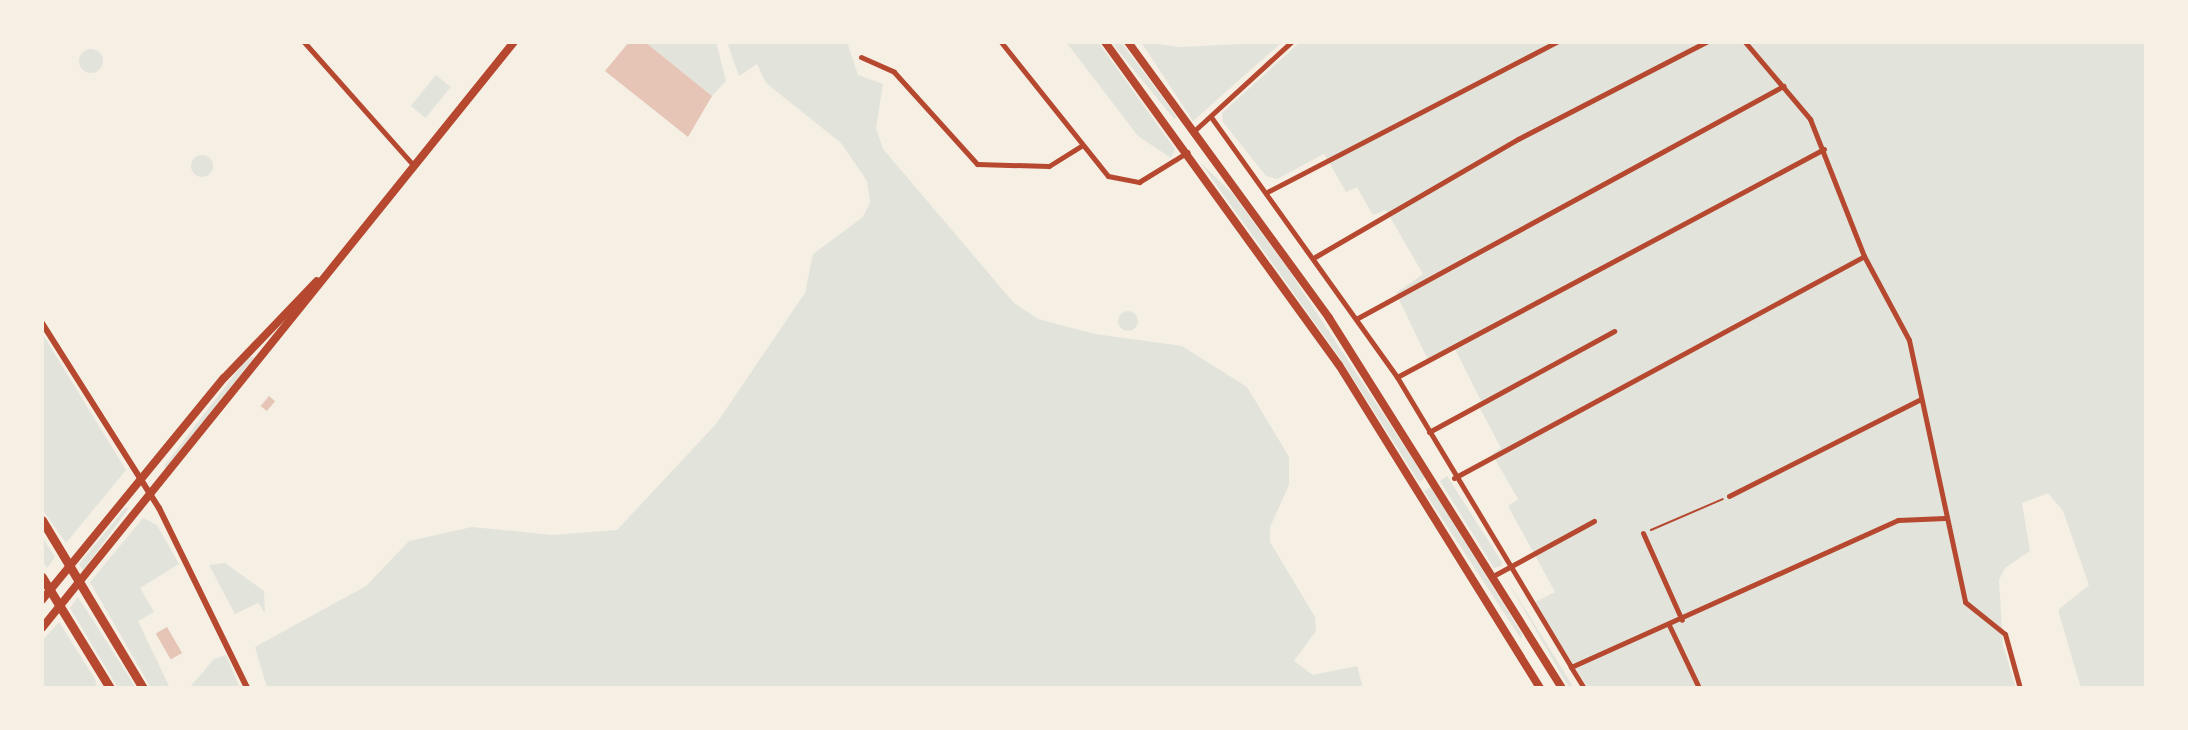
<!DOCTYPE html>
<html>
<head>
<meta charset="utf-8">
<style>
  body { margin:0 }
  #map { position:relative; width:2188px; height:730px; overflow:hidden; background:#f6efe4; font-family:Commissioner,sans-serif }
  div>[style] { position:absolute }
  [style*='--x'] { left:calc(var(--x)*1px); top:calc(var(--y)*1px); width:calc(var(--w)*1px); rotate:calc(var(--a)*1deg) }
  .green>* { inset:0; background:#e2e4dc; transform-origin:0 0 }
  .round { border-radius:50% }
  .building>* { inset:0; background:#e6c5b7; transform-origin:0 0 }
  .path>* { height:2px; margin:-1px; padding:0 1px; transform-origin:1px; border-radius:1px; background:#b5482f }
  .minor>* { height:5px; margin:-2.5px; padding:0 2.5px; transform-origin:2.5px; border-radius:2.5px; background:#b5482f }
  .tertiary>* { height:6px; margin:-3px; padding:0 3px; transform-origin:3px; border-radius:3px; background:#b5482f }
  .primary>* { height:8px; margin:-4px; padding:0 4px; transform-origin:4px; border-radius:4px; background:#b5482f }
  .trunk>* { height:9px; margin:-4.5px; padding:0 4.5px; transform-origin:4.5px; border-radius:4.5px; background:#b5482f }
  span { translate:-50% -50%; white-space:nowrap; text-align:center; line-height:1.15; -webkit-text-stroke:5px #f6efe4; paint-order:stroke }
  .frame { position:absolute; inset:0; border:44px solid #f6efe4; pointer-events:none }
</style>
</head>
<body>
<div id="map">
  <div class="green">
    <i style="clip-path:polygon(645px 42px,716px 42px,726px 81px,712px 96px)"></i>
    <i style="clip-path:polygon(727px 42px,847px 42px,858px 75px,883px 84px,876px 128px,883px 149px,1014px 303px,1038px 319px,1095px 334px,1182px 346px,1247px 387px,1289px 457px,1289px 485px,1270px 527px,1270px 542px,1315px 617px,1316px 631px,1294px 661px,1313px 675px,1357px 666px,1363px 688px,267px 688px,255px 647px,366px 586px,409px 541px,472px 527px,552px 535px,617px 530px,716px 424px,805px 293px,813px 254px,863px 217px,870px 202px,867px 181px,841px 143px,766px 83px,757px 64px,739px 76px)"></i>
    <i style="clip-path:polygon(1066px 42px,1098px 42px,1175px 149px,1171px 158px,1138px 136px)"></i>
    <i style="clip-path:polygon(1111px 42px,1121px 42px,1177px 117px,1174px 119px)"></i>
    <i style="clip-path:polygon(1141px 42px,1181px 47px,1282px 42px,1193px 121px)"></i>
    <i style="clip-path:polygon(1300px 42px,2146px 42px,2146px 688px,2081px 688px,2058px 610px,2089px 585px,2063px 511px,2048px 493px,2022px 503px,2030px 551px,2005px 568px,1999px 580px,2003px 645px,2016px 688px,1588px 688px,1533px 603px,1555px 592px,1508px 506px,1518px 499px,1492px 454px,1501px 448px,1477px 403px,1481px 401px,1455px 349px,1429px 362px,1396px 293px,1423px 274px,1386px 210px,1373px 215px,1357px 187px,1346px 192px,1324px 154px,1277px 179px,1266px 176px,1223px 122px,1222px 113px)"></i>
    <i class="round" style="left:79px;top:49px;width:24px;height:24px"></i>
    <i style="left:436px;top:75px;width:19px;height:40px;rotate:39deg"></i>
    <i class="round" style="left:191px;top:155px;width:22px;height:22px"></i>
    <i style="clip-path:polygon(1200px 162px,1233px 194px,1288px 269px,1425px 478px,1419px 482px,1340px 358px)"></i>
    <i class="round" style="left:1118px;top:311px;width:20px;height:20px"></i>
    <i style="clip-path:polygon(42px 333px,126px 470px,66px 543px,42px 509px)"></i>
    <i style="clip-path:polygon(249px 356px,255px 357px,166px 468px,164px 466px)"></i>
    <i style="clip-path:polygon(1433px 454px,1502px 562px,1501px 566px,1494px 568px,1440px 481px,1447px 476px)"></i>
    <i style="clip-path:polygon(1431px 487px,1522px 634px,1521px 639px,1424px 491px)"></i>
    <i style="clip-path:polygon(126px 507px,128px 509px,83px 571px,79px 564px)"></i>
    <i style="clip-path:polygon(143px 518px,157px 525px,179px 564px,140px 588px,154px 612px,138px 621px,170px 688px,151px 688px,90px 582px)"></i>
    <i style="clip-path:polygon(42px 537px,55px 557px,47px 568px,42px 560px)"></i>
    <i style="clip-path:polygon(225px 563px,264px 591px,265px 613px,258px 603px,235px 614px,209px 565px)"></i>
    <i style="clip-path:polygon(1504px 575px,1574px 688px,1569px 688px)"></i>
    <i style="clip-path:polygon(78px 597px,98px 628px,136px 688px,118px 688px,70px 608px)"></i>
    <i style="clip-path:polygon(59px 622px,95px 679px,97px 688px,42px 688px,42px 641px)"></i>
    <i style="clip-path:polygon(226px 655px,240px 688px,189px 688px,214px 659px)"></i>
  </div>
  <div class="building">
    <i style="clip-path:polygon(629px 42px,645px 42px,712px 96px,688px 137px,605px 71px)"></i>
    <i style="left:269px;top:396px;width:8px;height:13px;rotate:40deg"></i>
    <i style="left:167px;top:627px;width:30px;height:13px;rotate:60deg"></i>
  </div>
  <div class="path">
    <i style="--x:1651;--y:530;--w:78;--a:-23.3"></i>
  </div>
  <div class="minor">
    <i style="--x:304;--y:42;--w:166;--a:48.4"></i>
    <i style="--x:1001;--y:42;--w:171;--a:51.4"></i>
    <i style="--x:1108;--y:176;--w:32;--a:11"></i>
    <i style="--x:1139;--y:182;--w:57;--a:-31.5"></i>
    <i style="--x:1745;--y:42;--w:101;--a:49.8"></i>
    <i style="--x:1810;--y:119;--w:147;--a:68.5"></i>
    <i style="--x:1864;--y:256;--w:95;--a:61.8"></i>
    <i style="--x:1909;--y:340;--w:268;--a:77.9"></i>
    <i style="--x:1965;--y:602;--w:51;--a:38.7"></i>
    <i style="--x:2005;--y:634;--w:56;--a:74.5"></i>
    <i style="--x:861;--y:57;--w:36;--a:24"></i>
    <i style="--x:894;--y:72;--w:124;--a:47.9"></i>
    <i style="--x:977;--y:164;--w:72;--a:1.6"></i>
    <i style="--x:1049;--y:166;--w:38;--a:-32"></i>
    <i style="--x:1211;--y:117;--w:320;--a:54.4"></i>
    <i style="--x:1397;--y:377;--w:338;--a:59"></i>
    <i style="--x:1194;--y:131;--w:132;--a:-42.5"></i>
    <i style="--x:1269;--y:191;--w:324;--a:-27.4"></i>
    <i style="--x:1315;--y:257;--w:235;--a:-30.2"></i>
    <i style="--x:1518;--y:139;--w:212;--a:-27.3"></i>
    <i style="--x:1356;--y:319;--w:487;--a:-28.6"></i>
    <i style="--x:1397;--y:377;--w:484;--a:-28.1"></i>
    <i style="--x:1429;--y:432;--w:211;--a:-28.6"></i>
    <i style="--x:1454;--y:478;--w:466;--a:-28.4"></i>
    <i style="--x:1729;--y:496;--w:215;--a:-26.8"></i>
    <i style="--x:1643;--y:533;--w:95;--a:65.9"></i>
    <i style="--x:1493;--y:576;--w:115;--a:-28.6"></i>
    <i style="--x:1669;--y:625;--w:70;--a:64.5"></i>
    <i style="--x:1584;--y:688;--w:25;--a:-122"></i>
    <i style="--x:1571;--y:667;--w:359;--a:-24.2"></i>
    <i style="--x:1898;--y:520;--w:47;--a:-2.4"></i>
  </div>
  <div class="tertiary">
    <i style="--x:42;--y:323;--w:219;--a:57.7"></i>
    <i style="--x:159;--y:508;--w:200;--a:63.9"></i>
  </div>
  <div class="primary">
    <i style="--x:1105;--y:42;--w:399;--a:54.1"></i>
    <i style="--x:1339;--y:365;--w:380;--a:58.1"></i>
    <i style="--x:1128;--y:42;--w:341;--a:53.9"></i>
    <i style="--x:1329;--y:318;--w:437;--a:57.8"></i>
    <i style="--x:42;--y:600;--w:287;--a:-50.7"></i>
    <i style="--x:224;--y:378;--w:134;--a:-46.2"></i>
    <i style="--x:42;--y:628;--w:752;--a:-51.15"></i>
  </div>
  <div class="trunk">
    <i style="--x:42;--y:520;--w:196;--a:59"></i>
    <i style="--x:42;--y:577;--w:130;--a:58.5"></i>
  </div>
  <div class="frame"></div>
</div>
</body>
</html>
